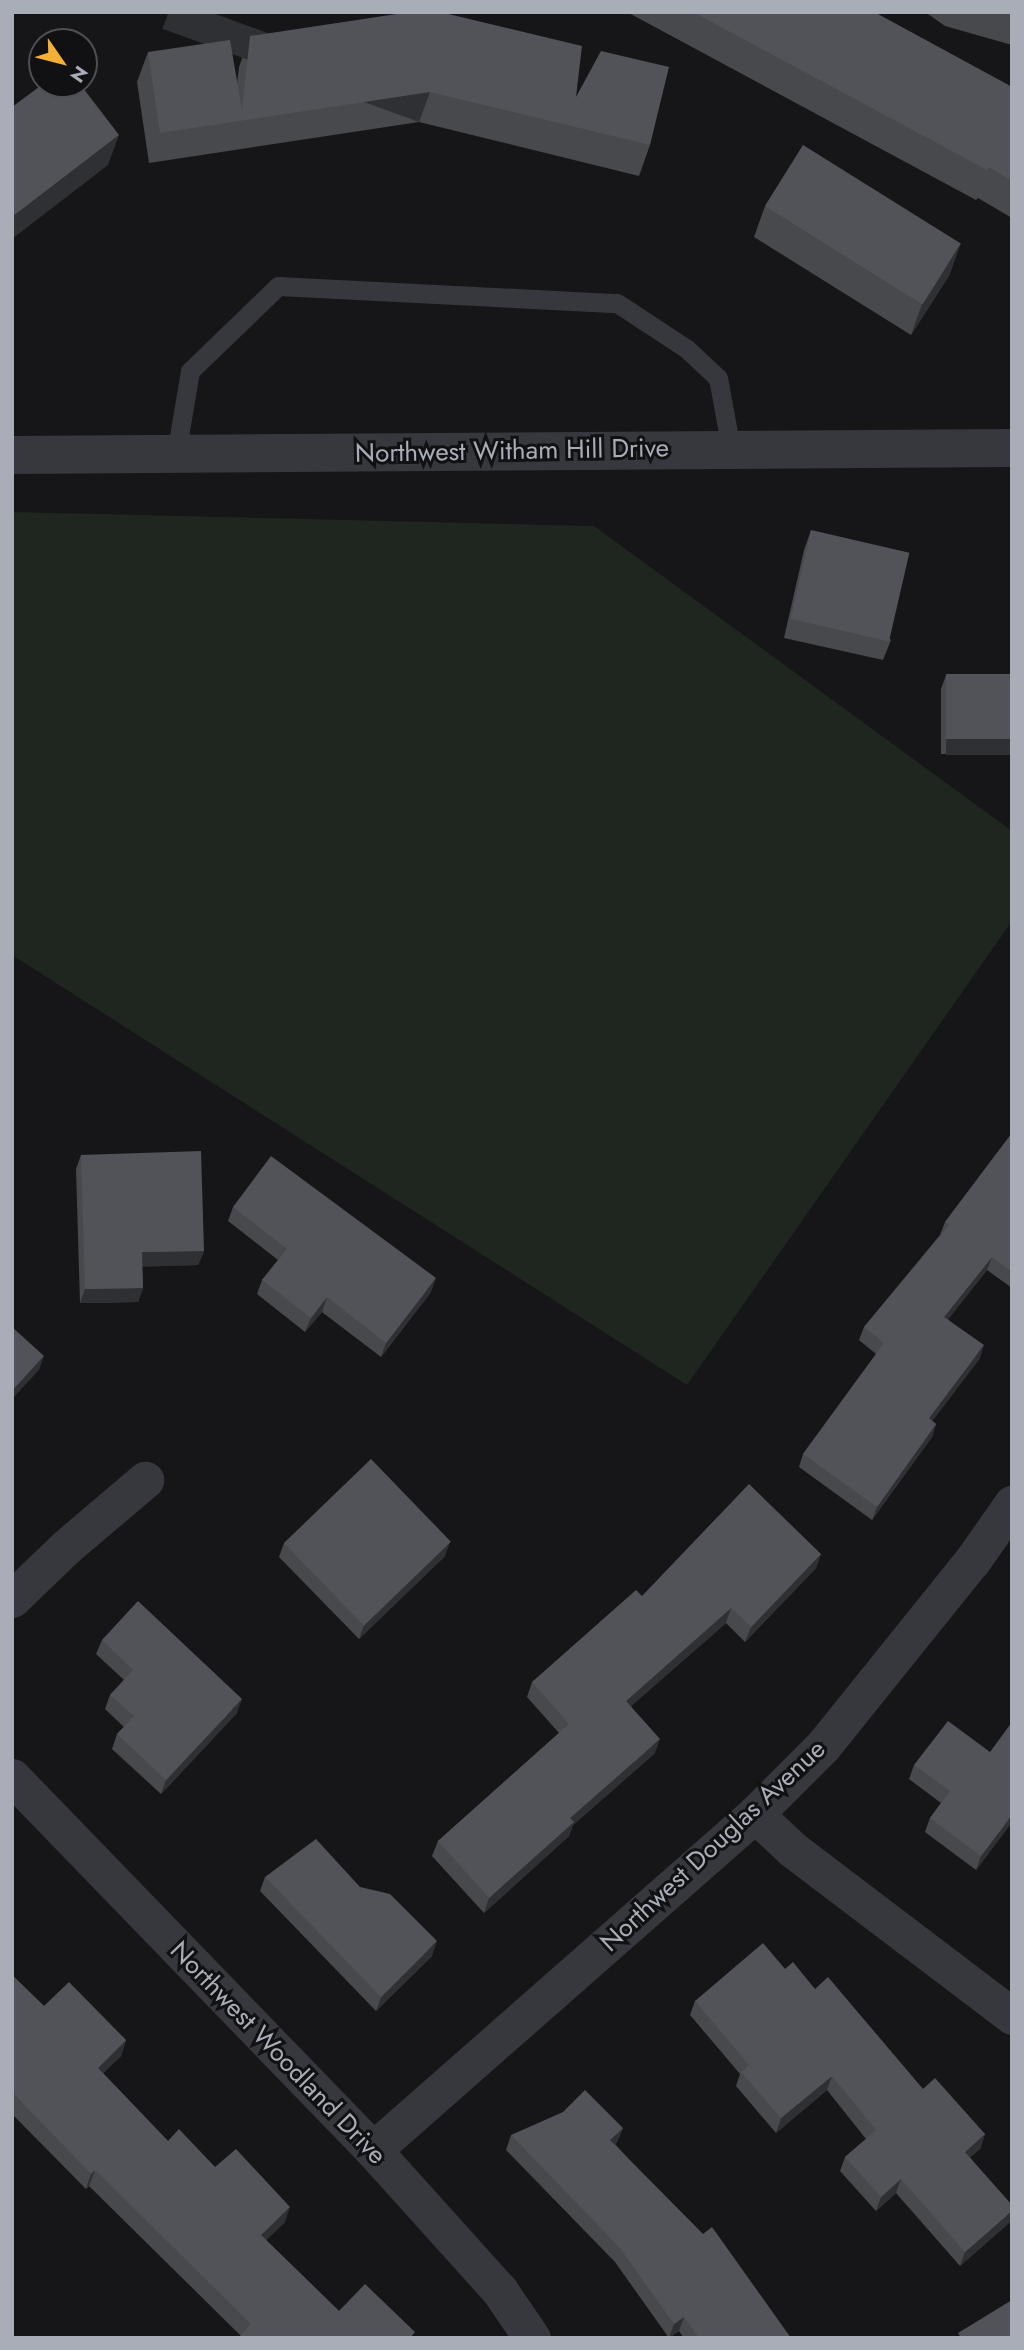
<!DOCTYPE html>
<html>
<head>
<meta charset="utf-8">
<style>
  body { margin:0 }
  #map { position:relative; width:1024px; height:2350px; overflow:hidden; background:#161618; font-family:Jost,sans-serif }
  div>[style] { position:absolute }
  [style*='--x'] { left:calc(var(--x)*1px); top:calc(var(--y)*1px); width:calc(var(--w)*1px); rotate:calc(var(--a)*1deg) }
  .green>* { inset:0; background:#1e261f }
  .service>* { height:19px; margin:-9.5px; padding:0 9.5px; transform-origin:9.5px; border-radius:9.5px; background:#37383d }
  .minor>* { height:37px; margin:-18.5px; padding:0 18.5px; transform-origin:18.5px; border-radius:18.5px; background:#37383d }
  .tertiary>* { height:38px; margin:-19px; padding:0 19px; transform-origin:19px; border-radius:19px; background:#37383d }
  .wall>* { inset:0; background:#47494d }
  .shaded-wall>* { inset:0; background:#2f3033; transform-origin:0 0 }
  .building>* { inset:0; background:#525359; transform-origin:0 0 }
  span { translate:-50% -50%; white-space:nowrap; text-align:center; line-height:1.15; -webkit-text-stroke:6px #111113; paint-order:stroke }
  .street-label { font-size:26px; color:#a8adb8 }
  .frame { position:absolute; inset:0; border:14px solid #a8adb8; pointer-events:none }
  .north { position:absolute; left:28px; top:28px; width:70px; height:70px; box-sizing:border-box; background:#111113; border:2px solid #4d4f55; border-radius:50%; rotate:125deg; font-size:19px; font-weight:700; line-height:28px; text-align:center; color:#a8adb8 }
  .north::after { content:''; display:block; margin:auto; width:24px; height:32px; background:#f2b134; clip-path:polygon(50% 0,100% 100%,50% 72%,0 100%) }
</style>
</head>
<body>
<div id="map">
  <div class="green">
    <i style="clip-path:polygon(12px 512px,594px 526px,1012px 831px,1012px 921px,687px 1385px,12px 955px)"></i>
  </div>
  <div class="service">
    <i style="--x:176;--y:454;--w:84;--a:-80.4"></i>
    <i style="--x:190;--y:371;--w:122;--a:-44"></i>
    <i style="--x:278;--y:286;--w:339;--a:2.9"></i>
    <i style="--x:617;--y:303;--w:84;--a:33.3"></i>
    <i style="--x:687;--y:349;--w:42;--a:43.1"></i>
    <i style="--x:718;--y:378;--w:72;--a:79.6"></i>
  </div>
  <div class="minor">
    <i style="--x:12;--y:1599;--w:75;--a:-43.9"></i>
    <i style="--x:66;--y:1547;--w:104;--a:-40.3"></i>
    <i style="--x:12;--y:1777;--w:519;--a:45.94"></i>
    <i style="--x:373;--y:2150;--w:190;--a:48"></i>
    <i style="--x:500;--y:2291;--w:57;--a:55.8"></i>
    <i style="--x:755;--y:1814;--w:51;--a:43.4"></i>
    <i style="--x:792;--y:1849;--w:276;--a:37.2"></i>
    <i style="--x:373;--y:2150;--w:509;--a:-41.33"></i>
    <i style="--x:755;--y:1814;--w:96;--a:-45"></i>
    <i style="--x:823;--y:1746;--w:238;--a:-51.2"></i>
    <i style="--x:972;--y:1561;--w:70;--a:-54.9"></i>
  </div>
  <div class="tertiary">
    <i style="--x:12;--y:455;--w:1000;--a:-0.4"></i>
  </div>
  <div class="wall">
    <i style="clip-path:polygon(627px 12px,874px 12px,1012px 87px,1012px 218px,978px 198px,976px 200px)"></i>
    <i style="clip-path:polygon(925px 12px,1012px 12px,1012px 45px,945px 26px)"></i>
    <i style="clip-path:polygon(250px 36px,576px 97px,650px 145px,639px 176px,419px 122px,149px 163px,137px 82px,148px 52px,237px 84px,239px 67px)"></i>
    <i style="clip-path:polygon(765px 206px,950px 274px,911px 335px,754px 237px)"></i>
    <i style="clip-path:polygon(811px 530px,891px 640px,883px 660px,784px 638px,804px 550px)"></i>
    <i style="clip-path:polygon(1012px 674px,1012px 753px,941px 754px,941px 689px,946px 675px)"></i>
    <i style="clip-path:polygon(1012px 1133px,1012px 1288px,987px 1270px,948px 1319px,980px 1358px,932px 1421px,936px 1424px,932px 1437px,872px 1520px,799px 1467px,803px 1454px,876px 1354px,859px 1340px,864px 1327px,940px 1235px,945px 1222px)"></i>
    <i style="clip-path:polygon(81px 1155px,204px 1251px,198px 1265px,142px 1266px,143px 1288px,138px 1302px,80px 1303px,76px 1169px)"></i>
    <i style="clip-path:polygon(233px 1207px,431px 1292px,381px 1357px,322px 1312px,305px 1332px,257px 1294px,262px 1280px,278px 1260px,228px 1221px)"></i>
    <i style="clip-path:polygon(284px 1543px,445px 1556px,359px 1639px,279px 1557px)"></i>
    <i style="clip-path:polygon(821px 1554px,816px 1568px,745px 1642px,726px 1623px,631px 1706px,655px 1753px,573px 1825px,569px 1836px,484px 1913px,432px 1856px,438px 1841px,559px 1733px,527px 1697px,532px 1682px,642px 1596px)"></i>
    <i style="clip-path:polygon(102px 1640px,237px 1713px,161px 1794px,112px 1749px,117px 1734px,124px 1727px,105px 1709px,110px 1695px,124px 1680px,96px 1654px)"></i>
    <i style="clip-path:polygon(914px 1765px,1012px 1822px,976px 1870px,925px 1832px,930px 1818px,941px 1803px,909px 1779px)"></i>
    <i style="clip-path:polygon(265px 1877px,360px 1887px,432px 1956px,376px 2011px,260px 1891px)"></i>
    <i style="clip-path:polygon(785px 1969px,815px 1989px,923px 2089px,985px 2134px,980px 2149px,970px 2157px,1010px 2222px,960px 2266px,896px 2193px,876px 2211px,840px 2171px,845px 2157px,866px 2139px,827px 2090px,776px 2133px,736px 2086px,740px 2074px,690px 2015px,695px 2001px)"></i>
    <i style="clip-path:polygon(12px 1975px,44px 2006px,126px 2040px,121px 2056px,103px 2073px,168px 2141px,215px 2167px,285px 2222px,266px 2240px,339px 2311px,415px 2332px,240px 2335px,89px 2186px,86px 2189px,12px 2114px)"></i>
    <i style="clip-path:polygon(623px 2128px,617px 2142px,615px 2144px,791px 2338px,684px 2338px,679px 2331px,669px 2338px,615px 2262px,506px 2150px,511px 2135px)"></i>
  </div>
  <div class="shaded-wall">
    <i style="left:430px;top:92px;width:32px;height:273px;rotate:110deg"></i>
    <i style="clip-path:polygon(119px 135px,108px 165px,12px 239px,12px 217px)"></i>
    <i style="clip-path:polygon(961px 243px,950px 274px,911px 335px,922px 304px)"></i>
    <i style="left:946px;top:739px;width:66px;height:16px"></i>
    <i style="clip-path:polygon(204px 1251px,198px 1265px,137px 1267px,142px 1252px)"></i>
    <i style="clip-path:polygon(992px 1257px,987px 1270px,940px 1330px,944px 1317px)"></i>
    <i style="clip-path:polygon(436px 1278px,431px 1292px,381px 1357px,386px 1343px)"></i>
    <i style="clip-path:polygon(143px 1288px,138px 1302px,80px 1303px,85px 1289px)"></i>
    <i style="clip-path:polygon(327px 1297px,322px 1312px,305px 1332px,311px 1318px)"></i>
    <i style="clip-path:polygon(984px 1345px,980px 1358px,924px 1432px,929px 1418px)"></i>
    <i style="clip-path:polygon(44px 1356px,39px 1370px,12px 1399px,12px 1391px)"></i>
    <i style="clip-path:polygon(936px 1424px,932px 1437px,872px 1520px,877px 1507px)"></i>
    <i style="clip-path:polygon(450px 1542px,445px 1556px,359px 1639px,364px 1625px)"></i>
    <i style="clip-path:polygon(821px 1554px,816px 1568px,745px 1642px,751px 1627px)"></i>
    <i style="clip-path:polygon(731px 1608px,726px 1623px,621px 1715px,626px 1701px)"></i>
    <i style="clip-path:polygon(242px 1699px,237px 1713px,161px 1794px,166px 1780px)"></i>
    <i style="clip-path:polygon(660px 1739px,655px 1753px,573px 1825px,569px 1836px,484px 1913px,489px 1898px,570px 1818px)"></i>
    <i style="clip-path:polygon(1012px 1815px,1012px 1822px,976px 1870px,981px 1856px)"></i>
    <i style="clip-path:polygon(437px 1941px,432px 1956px,376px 2011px,381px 1997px)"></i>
    <i style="clip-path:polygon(126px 2040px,121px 2056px,92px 2084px,98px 2068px)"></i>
    <i style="clip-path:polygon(832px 2076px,827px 2090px,776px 2133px,781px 2118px)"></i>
    <i style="clip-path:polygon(623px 2128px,617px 2142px,605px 2154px,610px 2140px)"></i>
    <i style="clip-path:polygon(985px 2134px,980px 2149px,960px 2166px,965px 2152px)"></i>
    <i style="clip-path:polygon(95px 2170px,89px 2186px,86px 2189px,91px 2174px)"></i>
    <i style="clip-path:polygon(901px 2179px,896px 2193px,876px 2211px,881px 2197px)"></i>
    <i style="clip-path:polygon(290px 2207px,285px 2222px,255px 2251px,261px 2235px)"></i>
    <i style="clip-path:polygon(1012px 2211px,1012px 2217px,1010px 2222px,960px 2266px,965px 2252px)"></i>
    <i style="clip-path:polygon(684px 2317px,679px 2331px,669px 2338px,674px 2324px)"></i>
  </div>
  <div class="building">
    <i style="clip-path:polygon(410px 12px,440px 12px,582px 46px,576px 97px,601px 51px,669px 67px,650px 145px,430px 92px,160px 133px,148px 52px,230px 40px,242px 110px,250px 36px)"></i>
    <i style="clip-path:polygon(693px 12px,874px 12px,1012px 87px,1012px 181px,989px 167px,987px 170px)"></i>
    <i style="clip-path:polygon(43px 84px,80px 84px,119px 135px,12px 217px,12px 107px)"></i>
    <i style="left:803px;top:145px;width:186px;height:72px;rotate:32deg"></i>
    <i style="left:811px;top:530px;width:101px;height:91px;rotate:13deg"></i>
    <i style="left:1012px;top:674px;width:65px;height:66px;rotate:90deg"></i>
    <i style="clip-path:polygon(1012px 1133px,1012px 1272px,992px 1257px,944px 1317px,984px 1345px,929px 1418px,936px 1424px,877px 1507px,803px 1454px,884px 1343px,864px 1327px,949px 1225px,945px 1222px)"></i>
    <i style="clip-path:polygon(201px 1151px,204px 1251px,142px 1252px,143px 1288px,85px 1289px,81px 1155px)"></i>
    <i style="clip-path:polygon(271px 1156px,436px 1278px,386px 1343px,327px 1297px,311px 1318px,262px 1280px,287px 1249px,233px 1207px)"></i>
    <i style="clip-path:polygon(12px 1327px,44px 1356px,12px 1391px)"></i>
    <i style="left:371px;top:1459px;width:115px;height:121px;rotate:46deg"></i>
    <i style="clip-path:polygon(749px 1484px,821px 1554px,751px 1627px,731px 1608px,626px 1701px,660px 1739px,570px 1818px,574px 1822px,489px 1898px,438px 1841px,569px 1724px,532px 1682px,636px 1590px,642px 1596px)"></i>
    <i style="clip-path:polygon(138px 1601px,242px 1699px,166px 1780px,117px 1734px,134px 1716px,110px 1695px,133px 1670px,102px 1640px)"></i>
    <i style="clip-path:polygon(948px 1721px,990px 1752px,1012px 1722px,1012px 1815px,981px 1856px,930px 1818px,950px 1791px,914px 1765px)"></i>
    <i style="clip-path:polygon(316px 1839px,360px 1887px,390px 1894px,437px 1941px,381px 1997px,265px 1877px)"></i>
    <i style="clip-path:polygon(763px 1943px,785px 1969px,793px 1962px,815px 1989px,828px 1977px,923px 2089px,935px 2078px,985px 2134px,965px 2152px,1012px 2205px,1012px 2211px,965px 2252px,901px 2179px,881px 2197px,845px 2157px,876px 2130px,832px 2076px,781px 2118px,741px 2072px,749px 2065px,695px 2001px)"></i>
    <i style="clip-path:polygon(12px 1975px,44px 2006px,69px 1982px,126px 2040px,98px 2068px,168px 2141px,179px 2129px,215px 2167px,236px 2149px,290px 2207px,261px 2235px,339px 2311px,365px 2284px,415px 2332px,410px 2338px,238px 2338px,251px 2324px,95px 2170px,91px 2174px,12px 2092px)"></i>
    <i style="clip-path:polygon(585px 2090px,623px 2128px,610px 2140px,703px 2234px,712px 2227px,791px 2338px,699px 2338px,684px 2317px,674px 2324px,620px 2248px,511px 2135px,563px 2112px)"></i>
    <i style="clip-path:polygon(1012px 2300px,1012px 2338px,961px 2338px,958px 2333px)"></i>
  </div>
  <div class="street-label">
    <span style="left:512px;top:451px;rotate:-1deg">Northwest Witham Hill Drive</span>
    <span style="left:713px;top:1846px;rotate:-43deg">Northwest Douglas Avenue</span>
    <span style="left:278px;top:2053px;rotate:46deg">Northwest Woodland Drive</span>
  </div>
  <div class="frame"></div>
  <div class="north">N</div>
</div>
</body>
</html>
